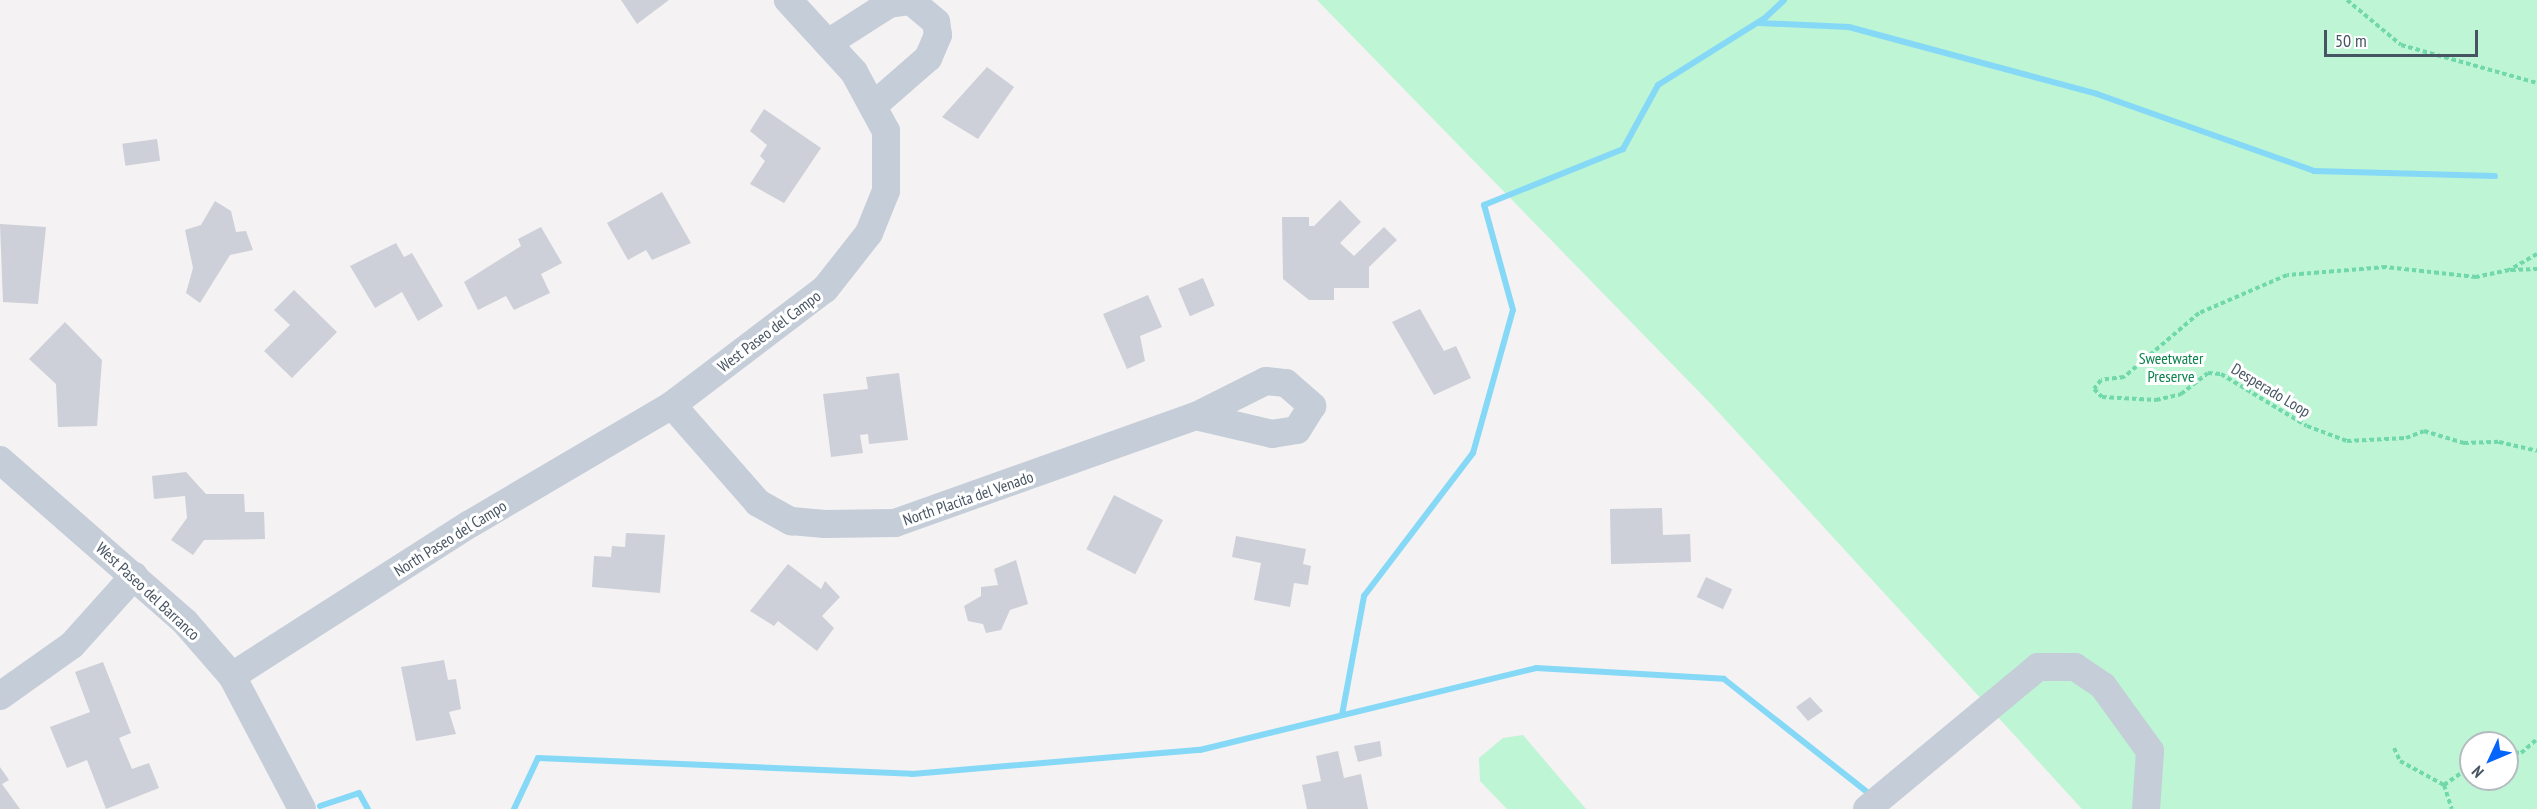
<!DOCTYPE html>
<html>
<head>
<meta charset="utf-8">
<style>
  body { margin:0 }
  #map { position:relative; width:2537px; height:809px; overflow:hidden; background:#f4f2f2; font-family:"PT Sans Narrow",sans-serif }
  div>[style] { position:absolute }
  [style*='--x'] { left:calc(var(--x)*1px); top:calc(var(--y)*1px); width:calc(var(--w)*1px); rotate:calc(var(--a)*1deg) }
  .green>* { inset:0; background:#bdf5d5 }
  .stream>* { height:6px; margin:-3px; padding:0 3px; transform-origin:3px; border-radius:3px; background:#85d9f7 }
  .building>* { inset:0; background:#cdd0d8; transform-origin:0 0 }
  .path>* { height:4px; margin-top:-2px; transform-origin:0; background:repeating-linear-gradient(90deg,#70d8aa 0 4.5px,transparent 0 7.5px) }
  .minor>* { height:28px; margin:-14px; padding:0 14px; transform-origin:14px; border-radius:14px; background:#c4cdd8 }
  span { translate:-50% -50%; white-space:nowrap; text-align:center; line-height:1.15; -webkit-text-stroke:6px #fff; paint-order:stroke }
  .street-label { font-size:16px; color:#475462 }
  .park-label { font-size:16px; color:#0c824d }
  .north { position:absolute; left:2459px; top:731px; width:60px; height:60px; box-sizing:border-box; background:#fff; border:2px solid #b5bbc0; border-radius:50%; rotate:226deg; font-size:16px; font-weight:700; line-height:24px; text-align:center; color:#475462 }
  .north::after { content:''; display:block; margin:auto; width:21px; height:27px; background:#0564fb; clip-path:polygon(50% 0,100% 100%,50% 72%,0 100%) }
  .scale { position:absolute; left:2324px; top:30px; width:154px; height:27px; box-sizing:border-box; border:3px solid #475462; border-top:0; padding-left:8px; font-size:18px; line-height:21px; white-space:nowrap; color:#475462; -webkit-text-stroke:4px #fff; paint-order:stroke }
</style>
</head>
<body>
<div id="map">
  <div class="green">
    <i style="clip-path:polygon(evenodd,1317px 0,2537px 0,2537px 809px,2082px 809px,1711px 404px,1317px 0,2471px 743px,2507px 743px,2507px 779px,2471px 779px,2471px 743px)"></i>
    <i style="clip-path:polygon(1523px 735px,1586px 809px,1507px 809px,1480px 781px,1479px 758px,1503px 738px)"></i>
  </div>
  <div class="stream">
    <i style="--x:1759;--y:23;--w:90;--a:2.5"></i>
    <i style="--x:1849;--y:27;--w:257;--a:15.1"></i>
    <i style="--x:2097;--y:94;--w:230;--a:19.5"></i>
    <i style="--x:2314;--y:171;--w:181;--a:1.6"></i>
    <i style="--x:1342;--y:715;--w:121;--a:-79.5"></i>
    <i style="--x:1364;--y:596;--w:180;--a:-52.7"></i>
    <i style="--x:1473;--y:453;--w:148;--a:-74.4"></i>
    <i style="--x:1513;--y:310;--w:109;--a:-105.4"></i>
    <i style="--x:1484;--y:205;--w:150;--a:-21.9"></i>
    <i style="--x:1623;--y:149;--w:73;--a:-61.3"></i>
    <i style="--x:1658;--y:85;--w:126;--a:-32.1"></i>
    <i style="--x:1765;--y:18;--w:26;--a:-43"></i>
    <i style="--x:320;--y:806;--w:41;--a:-18.4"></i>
    <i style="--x:359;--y:793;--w:18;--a:61"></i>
    <i style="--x:514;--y:809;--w:56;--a:-64.8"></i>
    <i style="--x:538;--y:758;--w:374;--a:2.4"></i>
    <i style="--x:912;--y:774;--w:289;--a:-4.8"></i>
    <i style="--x:1200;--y:750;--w:346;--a:-13.7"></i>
    <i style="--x:1536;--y:668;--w:188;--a:3.3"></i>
    <i style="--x:1724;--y:679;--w:189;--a:38.3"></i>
  </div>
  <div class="building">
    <i style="clip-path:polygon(621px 0,669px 0,637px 24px)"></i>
    <i style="clip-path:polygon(987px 67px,1014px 87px,978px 139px,942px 117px)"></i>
    <i style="clip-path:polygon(764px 109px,821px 148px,784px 203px,750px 184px,765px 161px,760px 156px,767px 145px,750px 131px)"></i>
    <i style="left:157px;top:139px;width:22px;height:35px;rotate:82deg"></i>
    <i style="clip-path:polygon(662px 192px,691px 243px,652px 260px,646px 250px,628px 260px,607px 223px)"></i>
    <i style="clip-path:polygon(1340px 200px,1361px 222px,1340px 243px,1354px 256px,1384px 227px,1397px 240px,1369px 267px,1369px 288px,1334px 288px,1334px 300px,1309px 300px,1283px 279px,1282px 217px,1309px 217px,1309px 226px,1314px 226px)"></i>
    <i style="clip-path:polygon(215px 201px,231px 211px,236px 232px,246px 231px,253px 250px,230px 255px,200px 303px,186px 293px,193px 268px,185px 230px,201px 225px)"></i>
    <i style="clip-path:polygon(0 224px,46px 227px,38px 304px,3px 302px)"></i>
    <i style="clip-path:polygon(541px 227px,562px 263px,541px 274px,550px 293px,514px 310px,506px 296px,478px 310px,464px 282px,521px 246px,518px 239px)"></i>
    <i style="clip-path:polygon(396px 243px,404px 257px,412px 253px,443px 306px,418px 321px,402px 292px,375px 308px,350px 266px)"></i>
    <i style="left:1203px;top:278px;width:30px;height:27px;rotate:67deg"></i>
    <i style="clip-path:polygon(294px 290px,337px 332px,292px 378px,264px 351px,290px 325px,274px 310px)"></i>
    <i style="clip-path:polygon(1148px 295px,1162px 327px,1140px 336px,1145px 361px,1127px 369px,1103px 314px)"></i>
    <i style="clip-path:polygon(1420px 309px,1444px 351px,1456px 346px,1471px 378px,1434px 395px,1392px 322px)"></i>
    <i style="clip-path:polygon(65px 322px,102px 360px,97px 426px,58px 427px,56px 384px,29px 359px)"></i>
    <i style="clip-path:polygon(899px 373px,908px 440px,869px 444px,868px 434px,860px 435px,863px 453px,831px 457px,823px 394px,868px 389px,866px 377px)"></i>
    <i style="clip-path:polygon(186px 472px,206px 494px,244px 494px,245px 512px,264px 512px,265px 539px,204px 540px,193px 555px,171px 540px,187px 518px,185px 496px,154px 499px,152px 476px)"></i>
    <i style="left:1114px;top:495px;width:55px;height:61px;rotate:27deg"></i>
    <i style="clip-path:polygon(1662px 508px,1663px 535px,1690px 534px,1691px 562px,1611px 564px,1610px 509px)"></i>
    <i style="clip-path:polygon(626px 533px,665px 535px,660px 593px,592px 587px,594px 556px,611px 557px,612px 546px,625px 547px)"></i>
    <i style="clip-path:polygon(1236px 536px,1306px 549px,1303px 564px,1311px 566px,1308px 585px,1294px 583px,1290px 607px,1254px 600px,1261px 563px,1232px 557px)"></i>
    <i style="clip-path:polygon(1016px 560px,1028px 604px,1010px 610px,1001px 630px,986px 633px,983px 624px,968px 621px,964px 606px,981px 596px,981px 587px,998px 585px,994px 569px)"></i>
    <i style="clip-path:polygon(788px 564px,821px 589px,825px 581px,840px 597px,822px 616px,834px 628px,817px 651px,778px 621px,774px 626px,750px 611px)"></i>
    <i style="left:1706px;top:577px;width:29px;height:22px;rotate:25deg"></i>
    <i style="clip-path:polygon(444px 660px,448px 680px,456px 679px,461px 709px,449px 712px,456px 734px,416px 741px,401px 667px)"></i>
    <i style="clip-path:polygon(103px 662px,131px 733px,119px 738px,132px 769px,149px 763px,159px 788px,106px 809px,87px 760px,67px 768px,50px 727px,90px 712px,75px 672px)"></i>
    <i style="clip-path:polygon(1810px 697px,1823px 711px,1808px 721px,1796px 707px)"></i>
    <i style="clip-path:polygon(1380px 741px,1382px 756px,1358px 762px,1354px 746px)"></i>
    <i style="clip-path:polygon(1338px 751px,1344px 778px,1361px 774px,1368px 809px,1307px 809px,1302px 785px,1321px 781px,1316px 756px)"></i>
    <i style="clip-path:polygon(0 767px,9px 780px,2px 784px,20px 809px,0 809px)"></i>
  </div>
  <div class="path">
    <i style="--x:2347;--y:0;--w:70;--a:39.8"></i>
    <i style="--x:2401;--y:45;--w:141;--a:15.6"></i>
    <i style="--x:2537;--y:254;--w:32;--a:150"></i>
    <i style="--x:2509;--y:270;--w:34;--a:168"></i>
    <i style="--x:2476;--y:277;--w:91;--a:-173.7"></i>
    <i style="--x:2386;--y:267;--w:99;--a:175.4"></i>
    <i style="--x:2287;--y:275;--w:96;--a:156.6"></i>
    <i style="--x:2199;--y:313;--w:99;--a:139.5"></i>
    <i style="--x:2124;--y:377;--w:23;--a:173"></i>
    <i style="--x:2101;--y:380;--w:11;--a:128"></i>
    <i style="--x:2094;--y:389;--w:11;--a:45"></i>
    <i style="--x:2102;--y:397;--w:54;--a:3.2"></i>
    <i style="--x:2156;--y:400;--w:26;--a:-13"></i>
    <i style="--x:2181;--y:394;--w:34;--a:-38"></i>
    <i style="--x:2208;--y:373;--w:13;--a:4"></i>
    <i style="--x:2221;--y:374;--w:100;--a:31.2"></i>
    <i style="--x:2307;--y:426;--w:43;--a:20.6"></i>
    <i style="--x:2347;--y:441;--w:59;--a:-2.9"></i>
    <i style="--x:2406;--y:438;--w:19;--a:-21"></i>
    <i style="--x:2424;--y:431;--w:42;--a:16.7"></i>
    <i style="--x:2464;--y:443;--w:35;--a:-2"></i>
    <i style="--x:2499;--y:442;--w:39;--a:13"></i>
    <i style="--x:2511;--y:270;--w:26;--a:-2"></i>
    <i style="--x:2394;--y:748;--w:14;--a:65"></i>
    <i style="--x:2400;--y:761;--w:50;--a:28.6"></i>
    <i style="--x:2444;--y:785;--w:25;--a:72"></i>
    <i style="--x:2507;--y:751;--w:14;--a:8"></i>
    <i style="--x:2521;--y:753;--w:21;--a:-41"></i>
    <i style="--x:2444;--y:785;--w:33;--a:-35"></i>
  </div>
  <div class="minor">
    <i style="--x:828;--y:43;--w:72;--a:-32.6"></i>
    <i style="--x:889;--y:4;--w:22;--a:-8"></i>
    <i style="--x:911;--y:1;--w:33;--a:40"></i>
    <i style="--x:936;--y:22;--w:13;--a:81"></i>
    <i style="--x:938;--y:35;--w:25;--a:113"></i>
    <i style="--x:928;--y:58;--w:73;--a:138.9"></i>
    <i style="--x:672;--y:405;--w:130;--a:48.7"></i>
    <i style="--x:758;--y:503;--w:38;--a:29"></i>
    <i style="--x:791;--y:521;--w:34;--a:5"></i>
    <i style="--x:825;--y:524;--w:70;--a:-0.8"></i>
    <i style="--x:895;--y:523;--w:319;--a:-19.6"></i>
    <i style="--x:1196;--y:416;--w:78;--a:-26.6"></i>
    <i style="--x:1266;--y:381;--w:20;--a:6"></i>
    <i style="--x:1286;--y:383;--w:35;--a:41"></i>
    <i style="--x:1312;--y:406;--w:28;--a:122"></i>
    <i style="--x:1297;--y:430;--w:25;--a:171"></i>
    <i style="--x:1272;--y:434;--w:78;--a:-166.7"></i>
    <i style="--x:0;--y:460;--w:246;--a:41.2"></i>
    <i style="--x:185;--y:622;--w:72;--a:49"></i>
    <i style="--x:232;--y:676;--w:150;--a:62.2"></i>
    <i style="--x:232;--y:676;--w:282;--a:-32.6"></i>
    <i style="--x:470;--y:524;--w:234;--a:-30.5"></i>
    <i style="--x:672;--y:405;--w:192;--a:-37.2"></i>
    <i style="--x:825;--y:289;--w:71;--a:-51.8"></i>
    <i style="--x:869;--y:233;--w:45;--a:-68"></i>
    <i style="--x:886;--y:191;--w:60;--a:-90"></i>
    <i style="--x:886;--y:131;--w:67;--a:-118.5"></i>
    <i style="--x:854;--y:72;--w:98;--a:-132.5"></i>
    <i style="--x:0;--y:696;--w:88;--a:-35.3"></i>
    <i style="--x:72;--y:645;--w:93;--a:-48.1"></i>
    <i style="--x:1867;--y:809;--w:222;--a:-39.7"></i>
    <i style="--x:2038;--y:667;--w:37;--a:0"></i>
    <i style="--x:2075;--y:667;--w:34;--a:34"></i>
    <i style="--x:2103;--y:686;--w:80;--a:54.1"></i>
    <i style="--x:2150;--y:751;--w:58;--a:93.9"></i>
  </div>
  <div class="street-label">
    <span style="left:769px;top:331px;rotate:-37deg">West Paseo del Campo</span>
    <span style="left:2271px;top:390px;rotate:31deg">Desperado Loop</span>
    <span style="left:968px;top:498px;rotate:-19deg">North Placita del Venado</span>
    <span style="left:450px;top:538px;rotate:-32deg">North Paseo del Campo</span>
    <span style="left:148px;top:591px;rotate:43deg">West Paseo del Barranco</span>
  </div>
  <div class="park-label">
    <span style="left:2171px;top:367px">Sweetwater<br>Preserve</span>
  </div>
  <div class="north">N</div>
  <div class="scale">50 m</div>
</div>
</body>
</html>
